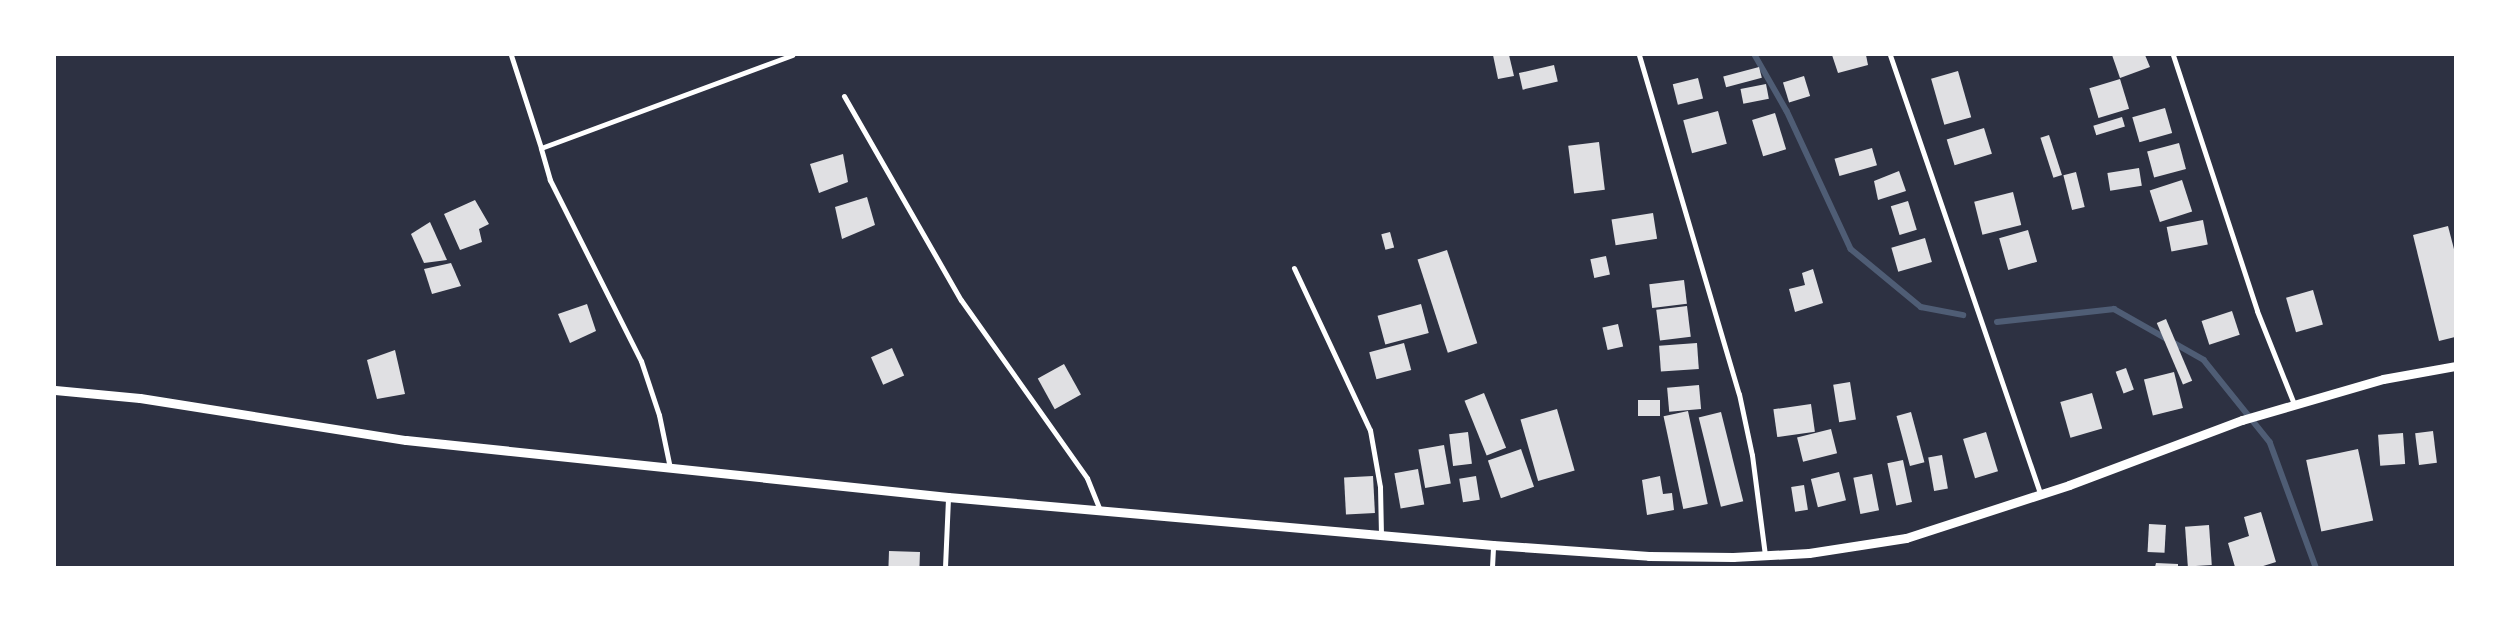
<!DOCTYPE html>
<html>
<head>
<meta charset="utf-8">
<style>
  body { margin:0 }
  #map { position:relative; width:2510px; height:622px; overflow:hidden; background:#2d3142; font-family:Rubik,sans-serif }
  div>[style] { position:absolute }
  [style*='--x'] { left:calc(var(--x)*1px); top:calc(var(--y)*1px); width:calc(var(--w)*1px); rotate:calc(var(--a)*1deg) }
  .stream>* { height:5.5px; margin:-2.75px; padding:0 2.75px; transform-origin:2.75px; border-radius:2.75px; background:#4f5d75 }
  .building>* { inset:0; background:#e0e0e3; transform-origin:0 0 }
  .minor>* { height:5px; margin:-2.5px; padding:0 2.5px; transform-origin:2.5px; border-radius:2.5px; background:#fff }
  .tertiary>* { height:9px; margin:-4.5px; padding:0 4.5px; transform-origin:4.5px; border-radius:4.5px; background:#fff }
  span { translate:-50% -50%; white-space:nowrap; text-align:center; line-height:1.15; -webkit-text-stroke:5px #fff; paint-order:stroke }
  .frame { position:absolute; inset:0; border:56px solid #fff; pointer-events:none }
</style>
</head>
<body>
<div id="map">
  <div class="stream">
    <i style="--x:1755;--y:55;--w:64;--a:60.3"></i>
    <i style="--x:1787;--y:111;--w:152;--a:65.1"></i>
    <i style="--x:1851;--y:249;--w:91;--a:39.6"></i>
    <i style="--x:1921;--y:307;--w:43;--a:10.8"></i>
    <i style="--x:1997;--y:322;--w:118;--a:-6.3"></i>
    <i style="--x:2114;--y:309;--w:103;--a:29.5"></i>
    <i style="--x:2204;--y:360;--w:105;--a:51.2"></i>
    <i style="--x:2270;--y:442;--w:133;--a:69.8"></i>
  </div>
  <div class="building">
    <i style="clip-path:polygon(1493px 55px,1509px 55px,1514px 76px,1498px 79px)"></i>
    <i style="clip-path:polygon(1832px 55px,1866px 55px,1868px 65px,1838px 73px)"></i>
    <i style="clip-path:polygon(2112px 55px,2145px 55px,2150px 67px,2120px 78px)"></i>
    <i style="left:1554px;top:65px;width:17px;height:36px;rotate:77deg"></i>
    <i style="left:1759px;top:67px;width:11px;height:37px;rotate:75deg"></i>
    <i style="left:1958px;top:71px;width:48px;height:28px;rotate:74deg"></i>
    <i style="left:1804px;top:76px;width:21px;height:22px;rotate:73deg"></i>
    <i style="left:1698px;top:78px;width:21px;height:26px;rotate:76deg"></i>
    <i style="left:2120px;top:79px;width:31px;height:32px;rotate:73deg"></i>
    <i style="left:1766px;top:84px;width:15px;height:26px;rotate:79deg"></i>
    <i style="left:2165px;top:108px;width:26px;height:34px;rotate:74deg"></i>
    <i style="left:1718px;top:111px;width:34px;height:36px;rotate:75deg"></i>
    <i style="left:1775px;top:113px;width:38px;height:24px;rotate:73deg"></i>
    <i style="left:2122px;top:117px;width:10px;height:30px;rotate:73deg"></i>
    <i style="left:1984px;top:128px;width:27px;height:39px;rotate:73deg"></i>
    <i style="left:2049px;top:135px;width:42px;height:9px;rotate:72deg"></i>
    <i style="left:1599px;top:142px;width:48px;height:31px;rotate:83deg"></i>
    <i style="left:2179px;top:143px;width:27px;height:33px;rotate:75deg"></i>
    <i style="left:1872px;top:148px;width:18px;height:39px;rotate:74deg"></i>
    <i style="clip-path:polygon(843px 154px,848px 182px,819px 193px,810px 164px)"></i>
    <i style="left:2139px;top:168px;width:18px;height:32px;rotate:81deg"></i>
    <i style="clip-path:polygon(1899px 171px,1906px 191px,1878px 200px,1874px 181px)"></i>
    <i style="left:2076px;top:172px;width:36px;height:13px;rotate:76deg"></i>
    <i style="left:2182px;top:180px;width:33px;height:34px;rotate:72deg"></i>
    <i style="left:2013px;top:192px;width:34px;height:40px;rotate:76deg"></i>
    <i style="clip-path:polygon(867px 197px,875px 225px,842px 239px,835px 207px)"></i>
    <i style="clip-path:polygon(475px 200px,489px 224px,479px 229px,482px 242px,460px 250px,444px 214px)"></i>
    <i style="left:1908px;top:201px;width:30px;height:18px;rotate:73deg"></i>
    <i style="left:1653px;top:213px;width:26px;height:42px;rotate:81deg"></i>
    <i style="left:2203px;top:220px;width:25px;height:37px;rotate:79deg"></i>
    <i style="clip-path:polygon(430px 222px,447px 260px,424px 263px,411px 234px)"></i>
    <i style="clip-path:polygon(2448px 226px,2455px 253px,2455px 337px,2439px 341px,2413px 235px)"></i>
    <i style="left:2028px;top:230px;width:33px;height:30px;rotate:74deg"></i>
    <i style="left:1390px;top:232px;width:16px;height:9px;rotate:75deg"></i>
    <i style="left:1925px;top:238px;width:25px;height:35px;rotate:74deg"></i>
    <i style="left:1447px;top:250px;width:98px;height:31px;rotate:72deg"></i>
    <i style="left:1606px;top:256px;width:19px;height:16px;rotate:78deg"></i>
    <i style="clip-path:polygon(451px 263px,461px 286px,432px 294px,424px 269px)"></i>
    <i style="clip-path:polygon(1813px 269px,1823px 303px,1795px 312px,1789px 289px,1805px 285px,1802px 273px)"></i>
    <i style="left:1684px;top:280px;width:24px;height:35px;rotate:83deg"></i>
    <i style="left:2313px;top:290px;width:36px;height:28px;rotate:74deg"></i>
    <i style="clip-path:polygon(587px 304px,596px 331px,570px 343px,558px 314px)"></i>
    <i style="left:1421px;top:304px;width:30px;height:45px;rotate:75deg"></i>
    <i style="left:1687px;top:306px;width:31px;height:31px;rotate:83deg"></i>
    <i style="left:2232px;top:311px;width:25px;height:32px;rotate:72deg"></i>
    <i style="left:2166px;top:319px;width:67px;height:10px;rotate:67deg"></i>
    <i style="left:1618px;top:324px;width:23px;height:16px;rotate:77deg"></i>
    <i style="left:1404px;top:343px;width:28px;height:36px;rotate:75deg"></i>
    <i style="left:1697px;top:343px;width:26px;height:38px;rotate:86deg"></i>
    <i style="left:892px;top:348px;width:30px;height:23px;rotate:66deg"></i>
    <i style="clip-path:polygon(395px 350px,405px 394px,377px 399px,367px 360px)"></i>
    <i style="left:1064px;top:364px;width:35px;height:30px;rotate:61deg"></i>
    <i style="left:2126px;top:368px;width:23px;height:11px;rotate:70deg"></i>
    <i style="left:2174px;top:372px;width:37px;height:31px;rotate:76deg"></i>
    <i style="left:1850px;top:382px;width:38px;height:17px;rotate:81deg"></i>
    <i style="left:1699px;top:385px;width:24px;height:32px;rotate:85deg"></i>
    <i style="left:1484px;top:393px;width:59px;height:21px;rotate:68deg"></i>
    <i style="left:2092px;top:393px;width:37px;height:33px;rotate:74deg"></i>
    <i style="left:1660px;top:400px;width:16px;height:22px;rotate:90deg"></i>
    <i style="left:1811px;top:404px;width:28px;height:38px;rotate:82deg"></i>
    <i style="left:1557px;top:409px;width:64px;height:38px;rotate:74deg"></i>
    <i style="left:1688px;top:411px;width:95px;height:25px;rotate:78deg"></i>
    <i style="left:1721px;top:412px;width:92px;height:23px;rotate:76deg"></i>
    <i style="left:1911px;top:412px;width:52px;height:15px;rotate:75deg"></i>
    <i style="left:1831px;top:429px;width:25px;height:35px;rotate:76deg"></i>
    <i style="left:2433px;top:431px;width:32px;height:18px;rotate:83deg"></i>
    <i style="left:1468px;top:432px;width:32px;height:19px;rotate:83deg"></i>
    <i style="left:1986px;top:432px;width:41px;height:24px;rotate:73deg"></i>
    <i style="left:2403px;top:433px;width:31px;height:25px;rotate:86deg"></i>
    <i style="left:1444px;top:445px;width:39px;height:26px;rotate:80deg"></i>
    <i style="left:1521px;top:449px;width:40px;height:35px;rotate:71deg"></i>
    <i style="left:2358px;top:449px;width:73px;height:53px;rotate:78deg"></i>
    <i style="left:1942px;top:455px;width:34px;height:14px;rotate:80deg"></i>
    <i style="left:1903px;top:460px;width:43px;height:16px;rotate:78deg"></i>
    <i style="left:1418px;top:469px;width:36px;height:24px;rotate:80deg"></i>
    <i style="left:1839px;top:472px;width:29px;height:29px;rotate:76deg"></i>
    <i style="left:1872px;top:474px;width:37px;height:19px;rotate:79deg"></i>
    <i style="left:1373px;top:476px;width:37px;height:29px;rotate:87deg"></i>
    <i style="left:1476px;top:476px;width:24px;height:17px;rotate:81deg"></i>
    <i style="clip-path:polygon(1660px 476px,1663px 494px,1672px 493px,1674px 510px,1647px 515px,1642px 480px)"></i>
    <i style="left:1804px;top:485px;width:25px;height:13px;rotate:81deg"></i>
    <i style="clip-path:polygon(2261px 512px,2276px 562px,2260px 567px,2235px 567px,2228px 543px,2249px 536px,2244px 517px)"></i>
    <i style="left:2149px;top:524px;width:17px;height:28px;rotate:3deg"></i>
    <i style="left:2209px;top:525px;width:40px;height:24px;rotate:86deg"></i>
    <i style="left:889px;top:551px;width:31px;height:16px;rotate:2deg"></i>
    <i style="clip-path:polygon(2156px 563px,2178px 564px,2178px 567px,2155px 567px)"></i>
  </div>
  <div class="minor">
    <i style="--x:511;--y:55;--w:98;--a:72.1"></i>
    <i style="--x:1639;--y:55;--w:353;--a:73.6"></i>
    <i style="--x:1739;--y:394;--w:62;--a:78"></i>
    <i style="--x:1752;--y:455;--w:101;--a:82.6"></i>
    <i style="--x:1890;--y:55;--w:465;--a:71.1"></i>
    <i style="--x:2173;--y:55;--w:269;--a:71.8"></i>
    <i style="--x:2257;--y:311;--w:100;--a:68.3"></i>
    <i style="--x:844;--y:96;--w:235;--a:60.2"></i>
    <i style="--x:961;--y:300;--w:218;--a:54.7"></i>
    <i style="--x:1087;--y:478;--w:35;--a:68"></i>
    <i style="--x:1294;--y:268;--w:179;--a:64.9"></i>
    <i style="--x:1370;--y:430;--w:58;--a:80"></i>
    <i style="--x:1380;--y:487;--w:48;--a:88.8"></i>
    <i style="--x:670;--y:468;--w:54;--a:-101.7"></i>
    <i style="--x:659;--y:415;--w:57;--a:-108.4"></i>
    <i style="--x:641;--y:361;--w:203;--a:-116.7"></i>
    <i style="--x:550;--y:180;--w:33;--a:-106"></i>
    <i style="--x:541;--y:148;--w:268;--a:-20.3"></i>
    <i style="--x:945;--y:567;--w:70;--a:-87.5"></i>
    <i style="--x:1492;--y:567;--w:22;--a:-87"></i>
  </div>
  <div class="tertiary">
    <i style="--x:55;--y:390;--w:85;--a:5.4"></i>
    <i style="--x:140;--y:398;--w:269;--a:9"></i>
    <i style="--x:406;--y:440;--w:545;--a:6"></i>
    <i style="--x:948;--y:497;--w:547;--a:5.03"></i>
    <i style="--x:1493;--y:545;--w:156;--a:4"></i>
    <i style="--x:1649;--y:556;--w:84;--a:0.7"></i>
    <i style="--x:1733;--y:557;--w:76;--a:-3"></i>
    <i style="--x:1809;--y:553;--w:98;--a:-8.8"></i>
    <i style="--x:1906;--y:538;--w:171;--a:-18"></i>
    <i style="--x:2069;--y:485;--w:185;--a:-20.6"></i>
    <i style="--x:2242;--y:420;--w:147;--a:-16.2"></i>
    <i style="--x:2383;--y:379;--w:73;--a:-10.2"></i>
  </div>
  <div class="frame"></div>
</div>
</body>
</html>
